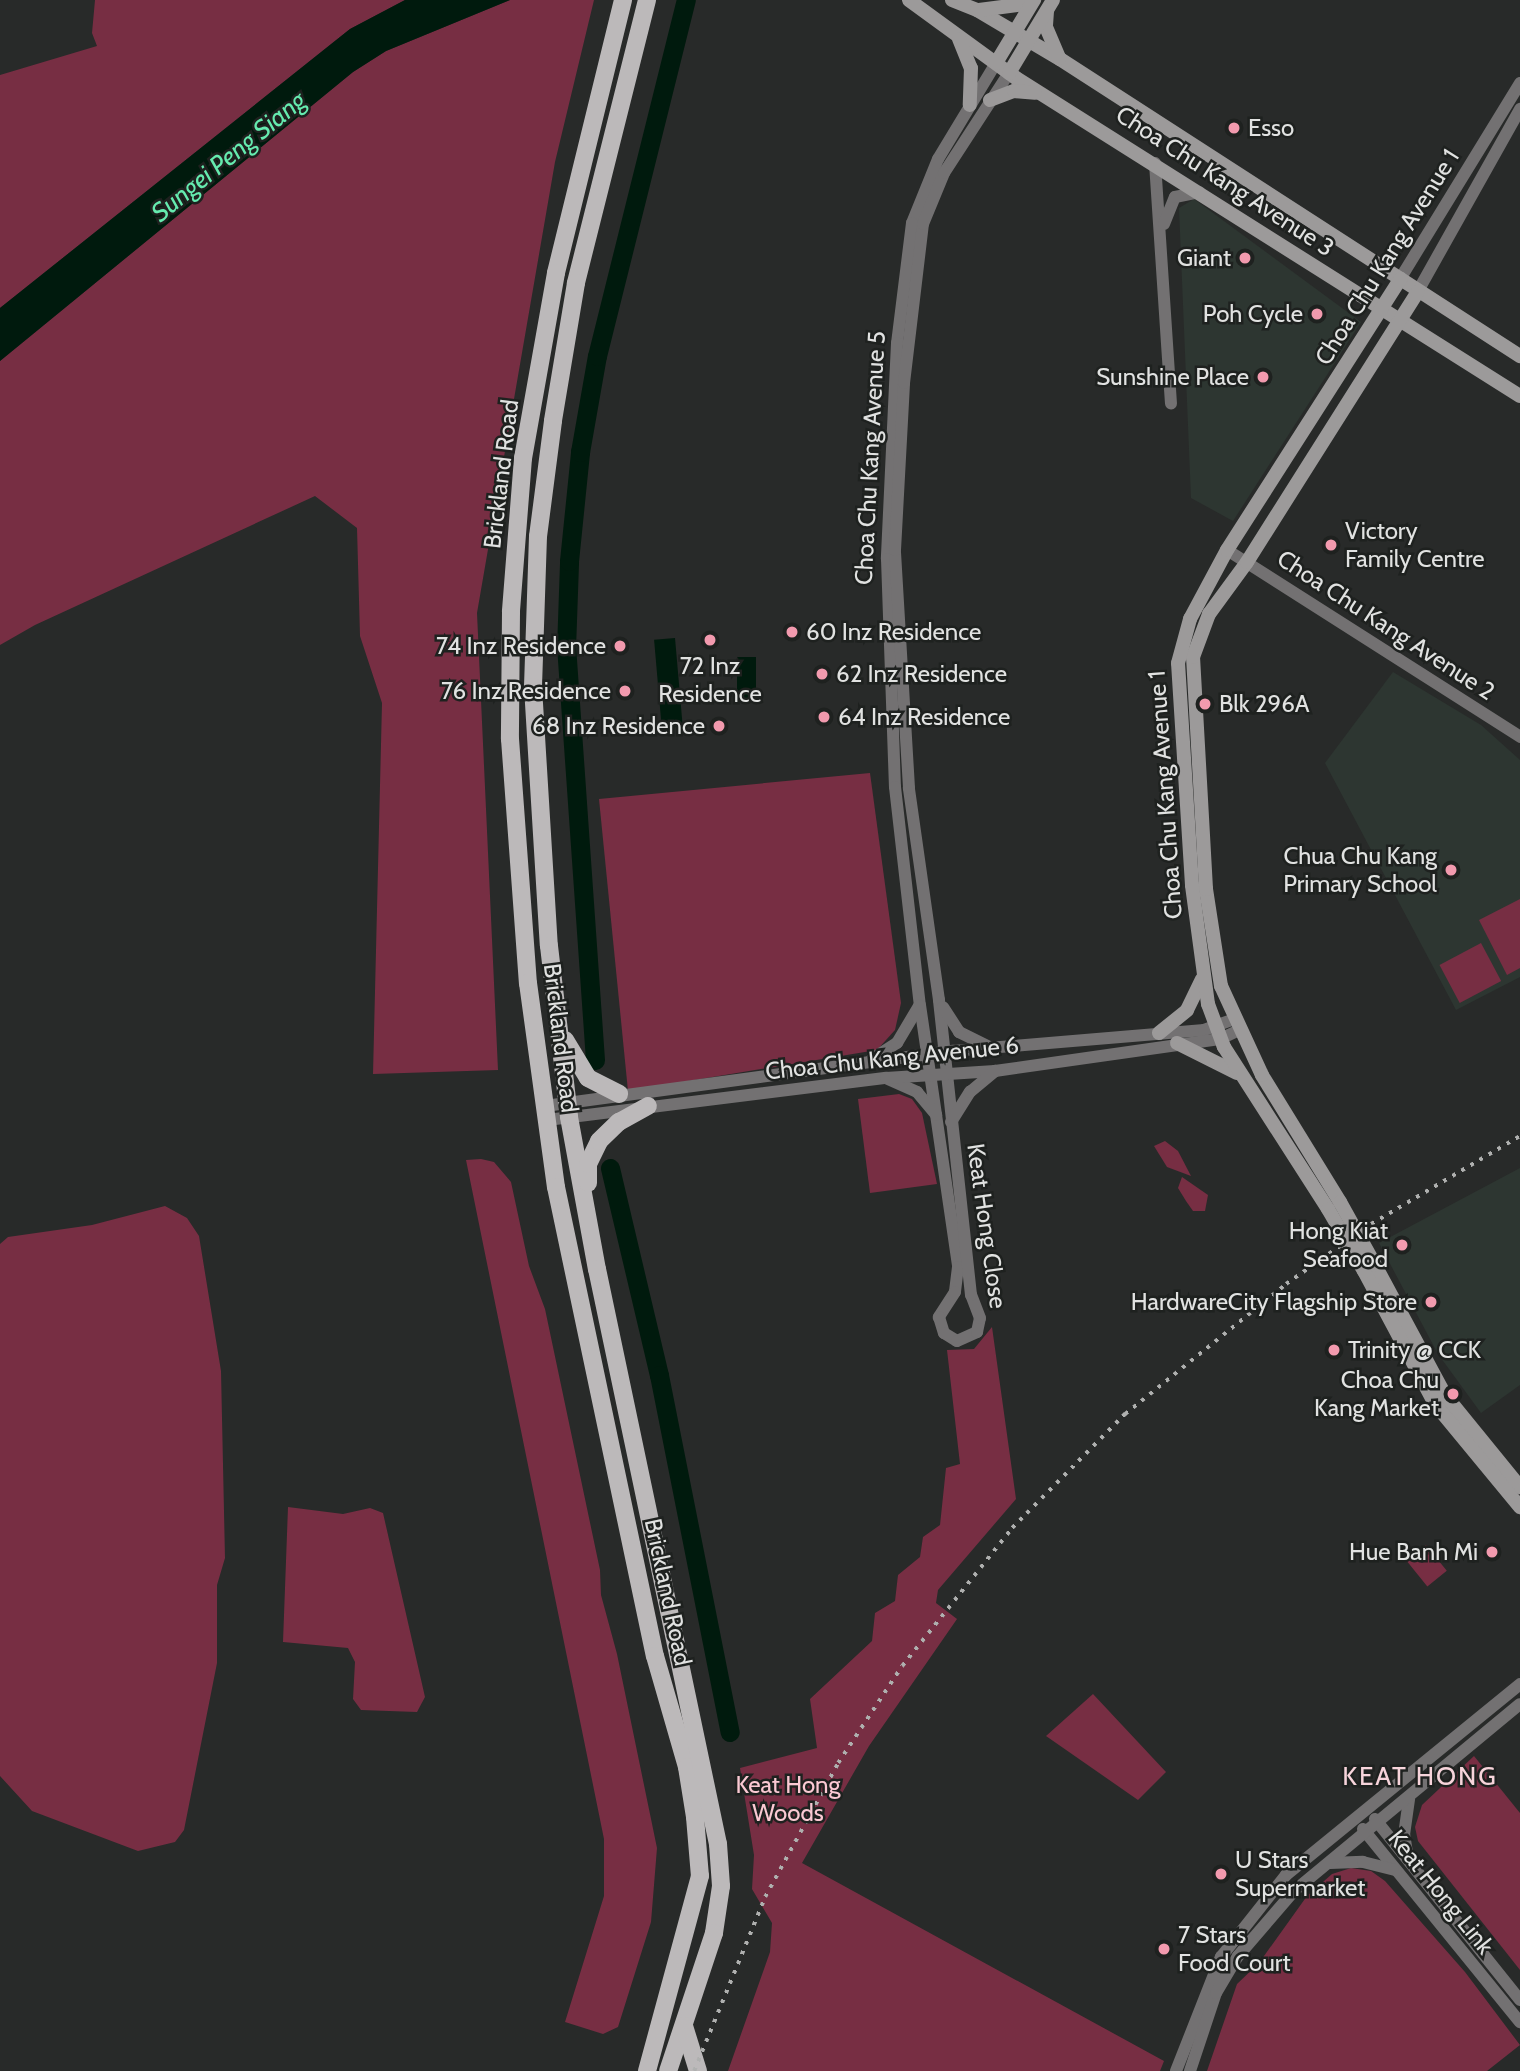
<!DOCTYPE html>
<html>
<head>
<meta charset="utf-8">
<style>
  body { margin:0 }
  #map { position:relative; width:1520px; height:2071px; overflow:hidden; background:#282a29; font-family:Cabin,sans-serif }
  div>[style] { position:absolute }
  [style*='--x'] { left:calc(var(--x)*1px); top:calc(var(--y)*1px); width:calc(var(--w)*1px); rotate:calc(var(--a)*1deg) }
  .built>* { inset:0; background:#2d3631 }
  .green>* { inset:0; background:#772e43; transform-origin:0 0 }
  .water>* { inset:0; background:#001a0d; transform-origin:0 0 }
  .river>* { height:19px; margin:-9.5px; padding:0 9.5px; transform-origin:9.5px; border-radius:9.5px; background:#001a0d }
  .street>* { height:12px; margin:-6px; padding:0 6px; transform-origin:6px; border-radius:6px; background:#737172 }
  .secondary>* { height:14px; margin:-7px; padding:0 7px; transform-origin:7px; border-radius:7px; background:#9c9a9a }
  .primary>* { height:18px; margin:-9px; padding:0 9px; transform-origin:9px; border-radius:9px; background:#bcb9ba }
  .rail>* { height:3.5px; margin-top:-1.75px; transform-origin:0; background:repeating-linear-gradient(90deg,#afb0af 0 3.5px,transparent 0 10.5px) }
  .secondary-bridge>* { height:14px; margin:-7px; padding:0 7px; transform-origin:7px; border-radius:7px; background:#9c9a9a }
  .dots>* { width:19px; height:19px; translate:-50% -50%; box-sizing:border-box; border:4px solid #1e211f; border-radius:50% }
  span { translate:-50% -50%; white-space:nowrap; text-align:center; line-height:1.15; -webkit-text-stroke:5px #1e211f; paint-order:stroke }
  .poi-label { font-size:24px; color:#e1e2e1 }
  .left { translate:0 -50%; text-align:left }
  .right { translate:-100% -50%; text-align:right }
  .street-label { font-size:24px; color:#e1e2e1 }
  .park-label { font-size:24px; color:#fbc9d3 }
  .water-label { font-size:26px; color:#65ebaf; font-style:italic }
  .neighbourhood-label { font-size:26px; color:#f7d4db; letter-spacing:2px }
</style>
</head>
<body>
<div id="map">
  <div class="built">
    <i style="clip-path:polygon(1194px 199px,1361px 322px,1233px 521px,1191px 498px,1179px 208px)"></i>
    <i style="clip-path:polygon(1393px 672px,1481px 725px,1520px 760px,1520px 977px,1456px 1010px,1325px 763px)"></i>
    <i style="clip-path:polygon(1520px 1168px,1520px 1385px,1481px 1413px,1438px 1354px,1379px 1243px)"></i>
  </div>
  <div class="green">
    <i style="clip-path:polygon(95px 0,405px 0,350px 29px,0 308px,0 75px,97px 46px,92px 33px)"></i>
    <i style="clip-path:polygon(510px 0,594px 0,555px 162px,477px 613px,498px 1070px,373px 1074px,382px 703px,360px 636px,357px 528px,315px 496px,35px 625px,0 645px,0 361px,353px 72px,386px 51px)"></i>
    <i style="clip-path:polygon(870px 773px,901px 1003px,895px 1030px,877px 1050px,628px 1091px,599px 799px)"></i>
    <i style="clip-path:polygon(1520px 899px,1520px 968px,1507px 975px,1479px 920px)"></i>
    <i style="left:1481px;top:943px;width:43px;height:47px;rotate:62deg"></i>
    <i style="clip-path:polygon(899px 1094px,912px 1099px,922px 1113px,937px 1184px,870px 1193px,858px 1099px)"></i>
    <i style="clip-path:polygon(1165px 1141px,1178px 1151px,1191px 1176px,1167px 1167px,1154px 1146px)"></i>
    <i style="clip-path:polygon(481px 1159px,494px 1162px,511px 1182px,529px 1266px,545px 1309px,600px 1570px,601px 1595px,617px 1654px,657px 1848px,651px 1922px,618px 2027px,603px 2034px,565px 2022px,604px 1896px,604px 1839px,466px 1160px)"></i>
    <i style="clip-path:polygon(1182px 1177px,1208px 1195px,1205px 1211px,1193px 1211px,1186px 1201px,1178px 1188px)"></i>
    <i style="clip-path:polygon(165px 1206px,187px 1218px,199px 1236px,221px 1371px,225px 1558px,217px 1585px,217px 1663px,184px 1830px,175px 1842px,138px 1851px,32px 1811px,0 1776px,0 1244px,8px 1237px,92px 1225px)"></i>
    <i style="clip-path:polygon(992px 1327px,1016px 1499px,938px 1590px,936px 1603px,957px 1619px,869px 1746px,802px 1863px,1164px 2061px,1160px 2071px,728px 2071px,770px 1952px,772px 1923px,752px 1889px,754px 1855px,740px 1768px,817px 1748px,810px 1699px,872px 1641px,875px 1613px,895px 1601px,898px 1575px,920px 1557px,923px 1537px,940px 1525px,946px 1468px,960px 1464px,947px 1350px,974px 1349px)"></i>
    <i style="clip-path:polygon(288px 1507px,343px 1514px,370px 1508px,383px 1513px,425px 1697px,417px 1712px,361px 1710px,353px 1699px,355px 1662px,348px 1648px,283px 1642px)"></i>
    <i style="left:1426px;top:1545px;width:33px;height:25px;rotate:51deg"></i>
    <i style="clip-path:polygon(1093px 1694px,1166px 1772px,1138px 1800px,1046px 1736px)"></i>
    <i style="clip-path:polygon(1474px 1756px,1520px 1813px,1520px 1970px,1418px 1841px,1415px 1827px,1422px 1805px)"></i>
    <i style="clip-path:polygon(1351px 1868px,1371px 1871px,1385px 1881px,1465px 1972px,1520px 2045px,1487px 2071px,1207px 2071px,1237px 1984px,1259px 1963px,1307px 1896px,1332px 1874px)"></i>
  </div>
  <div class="water">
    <i style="clip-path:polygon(405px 0,510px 0,386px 51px,353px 72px,0 361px,0 308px,350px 29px)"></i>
    <i style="left:675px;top:638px;width:88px;height:21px;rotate:85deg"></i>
    <i style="left:737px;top:657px;width:19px;height:45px"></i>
  </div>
  <div class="river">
    <i style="--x:595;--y:1060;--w:412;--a:-94"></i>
    <i style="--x:566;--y:649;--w:88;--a:-88"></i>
    <i style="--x:569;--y:561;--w:110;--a:-84.2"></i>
    <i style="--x:580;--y:452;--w:97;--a:-80"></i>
    <i style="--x:597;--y:356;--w:367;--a:-76"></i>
    <i style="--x:610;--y:1168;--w:213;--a:76.7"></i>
    <i style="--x:659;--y:1375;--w:364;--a:78.8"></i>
  </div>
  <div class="street">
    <i style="--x:996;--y:63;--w:112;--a:121.1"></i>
    <i style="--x:938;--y:159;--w:69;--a:112.1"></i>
    <i style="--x:912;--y:223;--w:121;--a:97.1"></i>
    <i style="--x:897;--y:343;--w:216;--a:92.7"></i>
    <i style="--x:887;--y:559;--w:228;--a:88"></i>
    <i style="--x:895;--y:787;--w:219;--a:83.5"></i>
    <i style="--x:920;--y:1005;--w:265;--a:81.7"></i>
    <i style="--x:958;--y:1267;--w:25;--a:97"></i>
    <i style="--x:955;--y:1292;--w:30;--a:123"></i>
    <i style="--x:939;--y:1317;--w:17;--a:73"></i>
    <i style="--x:944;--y:1333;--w:15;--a:32"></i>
    <i style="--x:957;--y:1341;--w:22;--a:-24"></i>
    <i style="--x:977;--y:1332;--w:14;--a:-78"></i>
    <i style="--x:980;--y:1318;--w:25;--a:-111"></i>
    <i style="--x:971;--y:1295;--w:297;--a:-96.2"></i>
    <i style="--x:939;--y:1000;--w:214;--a:-98.1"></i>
    <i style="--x:909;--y:788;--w:238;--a:-93.4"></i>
    <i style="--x:895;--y:550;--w:167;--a:-86.9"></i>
    <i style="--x:904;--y:383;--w:160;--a:-83.2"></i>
    <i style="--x:923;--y:224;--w:55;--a:-67.6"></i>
    <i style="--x:944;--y:173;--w:119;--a:-57"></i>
    <i style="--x:1155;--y:163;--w:241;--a:86.2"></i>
    <i style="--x:1164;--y:224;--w:29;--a:-68"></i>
    <i style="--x:1175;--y:197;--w:25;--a:-11"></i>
    <i style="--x:1400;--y:279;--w:230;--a:-58.5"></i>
    <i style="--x:1418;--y:291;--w:209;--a:-60.7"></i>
    <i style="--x:1227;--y:550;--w:348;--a:32.5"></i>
    <i style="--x:943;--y:1007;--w:30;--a:57"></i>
    <i style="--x:959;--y:1032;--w:32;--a:26"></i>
    <i style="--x:872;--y:1059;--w:30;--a:-33"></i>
    <i style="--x:897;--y:1043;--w:43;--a:-59.3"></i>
    <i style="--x:888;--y:1079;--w:32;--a:24"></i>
    <i style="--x:917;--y:1092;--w:30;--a:50"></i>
    <i style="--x:545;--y:1106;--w:412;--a:-7.7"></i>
    <i style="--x:953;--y:1051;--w:252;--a:-4.8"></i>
    <i style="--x:1204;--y:1030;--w:32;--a:-20"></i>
    <i style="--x:547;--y:1120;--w:342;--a:-7.1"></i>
    <i style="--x:886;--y:1078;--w:109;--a:-3.7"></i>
    <i style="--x:995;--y:1071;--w:227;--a:-8.1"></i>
    <i style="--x:1220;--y:1039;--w:21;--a:-25"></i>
    <i style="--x:951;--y:1122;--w:36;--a:-58"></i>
    <i style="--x:970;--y:1092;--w:33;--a:-40"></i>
    <i style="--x:1375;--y:1819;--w:232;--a:51.3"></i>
    <i style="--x:1363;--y:1829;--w:249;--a:50.9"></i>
    <i style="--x:1408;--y:1859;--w:24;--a:-99"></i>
    <i style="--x:1404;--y:1835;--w:37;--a:-82"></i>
    <i style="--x:1330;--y:1863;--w:33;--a:-2"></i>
    <i style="--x:1363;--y:1862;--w:34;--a:14"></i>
    <i style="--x:1176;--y:2071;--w:123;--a:-68.5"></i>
    <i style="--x:1221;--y:1957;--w:105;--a:-51.6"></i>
    <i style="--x:1286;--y:1875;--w:302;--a:-39.2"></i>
    <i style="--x:1190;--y:2071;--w:82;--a:-71.6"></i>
    <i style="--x:1216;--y:1993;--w:43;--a:-59.3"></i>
    <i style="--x:1238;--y:1956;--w:86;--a:-49.3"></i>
    <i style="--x:1294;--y:1891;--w:293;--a:-39.6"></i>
  </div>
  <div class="secondary">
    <i style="--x:909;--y:0;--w:132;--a:36.1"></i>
    <i style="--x:1016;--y:78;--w:596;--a:32.25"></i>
    <i style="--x:952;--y:0;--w:27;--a:22"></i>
    <i style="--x:977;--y:10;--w:96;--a:30.6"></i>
    <i style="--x:1060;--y:59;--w:548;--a:32.85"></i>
    <i style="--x:979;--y:10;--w:53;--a:-7.5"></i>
    <i style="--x:1047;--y:11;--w:16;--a:94"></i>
    <i style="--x:1046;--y:27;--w:34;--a:67"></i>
    <i style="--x:959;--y:39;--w:31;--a:68"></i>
    <i style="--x:971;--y:68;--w:37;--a:92"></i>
    <i style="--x:996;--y:63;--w:74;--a:-58.9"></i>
    <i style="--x:1009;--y:73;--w:85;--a:-58.9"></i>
    <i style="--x:990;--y:100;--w:26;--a:-21"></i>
    <i style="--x:1014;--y:91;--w:21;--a:5"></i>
    <i style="--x:1159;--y:1033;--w:36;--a:-39"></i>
    <i style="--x:1187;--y:1010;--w:34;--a:-64"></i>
    <i style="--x:1177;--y:1043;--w:67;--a:26.6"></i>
    <i style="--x:1340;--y:1202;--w:149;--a:-121.6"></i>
    <i style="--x:1262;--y:1075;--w:98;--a:-114.7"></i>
    <i style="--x:1221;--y:986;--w:98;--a:-98.8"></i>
    <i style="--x:1206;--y:889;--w:232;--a:-93.2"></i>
    <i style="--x:1193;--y:657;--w:46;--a:-69.6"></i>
    <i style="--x:1209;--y:614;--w:64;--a:-53.8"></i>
    <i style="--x:1247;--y:562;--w:320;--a:-57.7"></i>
    <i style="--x:1328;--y:1209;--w:193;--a:-122.7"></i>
    <i style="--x:1224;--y:1047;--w:46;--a:-110.4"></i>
    <i style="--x:1208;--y:1004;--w:120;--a:-97.7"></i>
    <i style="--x:1192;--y:885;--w:222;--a:-93.6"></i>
    <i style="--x:1178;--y:663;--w:46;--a:-74.7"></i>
    <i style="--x:1190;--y:619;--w:78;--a:-61.8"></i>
    <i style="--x:1227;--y:550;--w:322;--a:-57.4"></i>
    <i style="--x:1375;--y:1265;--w:148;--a:61.7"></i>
    <i style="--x:1445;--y:1395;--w:119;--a:50.8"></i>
    <i style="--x:1364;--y:1271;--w:151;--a:61.9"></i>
    <i style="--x:1435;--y:1404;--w:134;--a:50.5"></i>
  </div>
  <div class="primary">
    <i style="--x:623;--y:0;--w:281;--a:103.8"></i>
    <i style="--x:556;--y:273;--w:188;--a:100.1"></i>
    <i style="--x:523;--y:458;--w:154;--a:94.5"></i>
    <i style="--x:511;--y:612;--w:127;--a:90.5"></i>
    <i style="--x:510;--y:739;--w:245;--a:85.8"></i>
    <i style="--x:528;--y:983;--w:206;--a:82.2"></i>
    <i style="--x:556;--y:1187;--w:479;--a:78.1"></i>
    <i style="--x:655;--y:1656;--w:116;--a:73.9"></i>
    <i style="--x:687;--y:1767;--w:51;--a:80.9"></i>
    <i style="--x:695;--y:1817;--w:59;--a:85.2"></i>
    <i style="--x:700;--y:1876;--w:202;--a:105.2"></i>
    <i style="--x:647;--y:0;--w:292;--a:104.1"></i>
    <i style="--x:576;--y:283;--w:140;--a:99.5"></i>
    <i style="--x:553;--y:421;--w:116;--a:97.4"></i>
    <i style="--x:538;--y:536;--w:151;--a:91.9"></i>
    <i style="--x:533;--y:687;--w:259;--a:86.5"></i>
    <i style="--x:549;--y:946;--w:172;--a:83.3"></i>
    <i style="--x:569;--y:1117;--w:155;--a:79.6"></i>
    <i style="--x:597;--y:1269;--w:588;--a:78.12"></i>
    <i style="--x:718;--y:1844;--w:42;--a:85.9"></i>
    <i style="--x:721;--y:1886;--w:48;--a:98.5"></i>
    <i style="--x:714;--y:1933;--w:145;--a:108.4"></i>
    <i style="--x:565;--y:1040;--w:44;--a:58.8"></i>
    <i style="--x:588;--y:1078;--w:35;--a:27"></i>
    <i style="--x:588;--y:1183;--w:19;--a:-90"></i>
    <i style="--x:588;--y:1164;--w:25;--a:-64"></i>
    <i style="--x:599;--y:1141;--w:28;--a:-44"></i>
    <i style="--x:619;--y:1122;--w:33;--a:-29"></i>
    <i style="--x:684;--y:2026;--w:47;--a:72.7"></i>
  </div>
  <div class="rail">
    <i style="--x:694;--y:2071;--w:188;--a:-67.8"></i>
    <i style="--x:765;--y:1897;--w:153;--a:-61.4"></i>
    <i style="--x:838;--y:1763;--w:116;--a:-56.6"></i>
    <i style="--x:902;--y:1666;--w:176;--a:-51.4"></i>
    <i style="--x:1012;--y:1528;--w:161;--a:-45.3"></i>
    <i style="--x:1125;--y:1414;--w:207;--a:-38.9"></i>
    <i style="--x:1286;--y:1284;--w:104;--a:-35.2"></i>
    <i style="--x:1371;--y:1224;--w:173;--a:-30.6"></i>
  </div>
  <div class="secondary-bridge">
    <i style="--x:1340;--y:1202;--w:72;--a:60.9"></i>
    <i style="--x:1328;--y:1209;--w:72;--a:59.9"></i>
  </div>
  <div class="dots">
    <i style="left:1234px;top:128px;background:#f29aae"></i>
    <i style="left:1245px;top:258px;background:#f29aae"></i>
    <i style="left:1317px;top:314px;background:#f29aae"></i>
    <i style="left:1263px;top:377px;background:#f29aae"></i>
    <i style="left:1331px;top:545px;background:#f29aae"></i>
    <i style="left:792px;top:632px;background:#f29aae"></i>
    <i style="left:710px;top:640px;background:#f29aae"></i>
    <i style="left:620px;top:646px;background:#f29aae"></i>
    <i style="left:822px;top:674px;background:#f29aae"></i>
    <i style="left:625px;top:691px;background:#f29aae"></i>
    <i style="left:1205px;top:704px;background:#f29aae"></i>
    <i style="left:824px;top:717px;background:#f29aae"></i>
    <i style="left:719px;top:726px;background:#f29aae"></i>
    <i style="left:1451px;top:870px;background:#f29aae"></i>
    <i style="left:1402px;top:1245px;background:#f29aae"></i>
    <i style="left:1431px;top:1302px;background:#f29aae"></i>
    <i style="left:1334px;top:1350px;background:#f29aae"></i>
    <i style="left:1453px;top:1394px;background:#f29aae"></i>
    <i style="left:1492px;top:1552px;background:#f29aae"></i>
    <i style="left:1221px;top:1874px;background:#f29aae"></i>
    <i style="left:1164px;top:1949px;background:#f29aae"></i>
  </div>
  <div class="poi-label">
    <span class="left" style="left:1248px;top:128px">Esso</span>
    <span class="right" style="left:1231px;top:258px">Giant</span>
    <span class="right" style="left:1303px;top:314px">Poh Cycle</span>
    <span class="right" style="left:1249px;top:377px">Sunshine Place</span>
    <span class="left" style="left:1345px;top:545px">Victory<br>Family Centre</span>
    <span class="left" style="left:806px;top:632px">60 Inz Residence</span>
    <span class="right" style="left:606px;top:646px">74 Inz Residence</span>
    <span style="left:710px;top:680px">72 Inz<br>Residence</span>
    <span class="left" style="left:836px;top:674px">62 Inz Residence</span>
    <span class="right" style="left:611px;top:691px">76 Inz Residence</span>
    <span class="left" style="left:1219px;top:704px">Blk 296A</span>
    <span class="left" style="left:838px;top:717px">64 Inz Residence</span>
    <span class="right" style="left:705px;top:726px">68 Inz Residence</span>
    <span class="right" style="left:1437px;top:870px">Chua Chu Kang<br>Primary School</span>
    <span class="right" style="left:1388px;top:1245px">Hong Kiat<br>Seafood</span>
    <span class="right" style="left:1417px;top:1302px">HardwareCity Flagship Store</span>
    <span class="left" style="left:1348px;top:1350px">Trinity @ CCK</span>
    <span class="right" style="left:1439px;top:1394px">Choa Chu<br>Kang Market</span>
    <span class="right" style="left:1478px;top:1552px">Hue Banh Mi</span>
    <span class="left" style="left:1235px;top:1874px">U Stars<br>Supermarket</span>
    <span class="left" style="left:1178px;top:1949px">7 Stars<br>Food Court</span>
  </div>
  <div class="street-label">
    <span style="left:1225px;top:181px;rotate:33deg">Choa Chu Kang Avenue 3</span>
    <span style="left:1387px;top:257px;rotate:-58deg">Choa Chu Kang Avenue 1</span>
    <span style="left:870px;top:458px;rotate:-87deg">Choa Chu Kang Avenue 5</span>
    <span style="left:501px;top:474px;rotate:-83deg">Brickland Road</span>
    <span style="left:1386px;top:625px;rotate:33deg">Choa Chu Kang Avenue 2</span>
    <span style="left:1165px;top:795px;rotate:-94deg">Choa Chu Kang Avenue 1</span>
    <span style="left:561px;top:1038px;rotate:83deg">Brickland Road</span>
    <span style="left:892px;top:1058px;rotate:-6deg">Choa Chu Kang Avenue 6</span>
    <span style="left:987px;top:1226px;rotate:82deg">Keat Hong Close</span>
    <span style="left:668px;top:1592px;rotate:78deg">Brickland Road</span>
    <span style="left:1441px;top:1892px;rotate:51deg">Keat Hong Link</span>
  </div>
  <div class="park-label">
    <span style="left:788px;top:1799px">Keat Hong<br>Woods</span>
  </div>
  <div class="water-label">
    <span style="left:229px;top:157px;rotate:-39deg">Sungei Peng Siang</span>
  </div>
  <div class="neighbourhood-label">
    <span style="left:1420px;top:1777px">KEAT HONG</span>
  </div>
</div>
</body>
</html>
